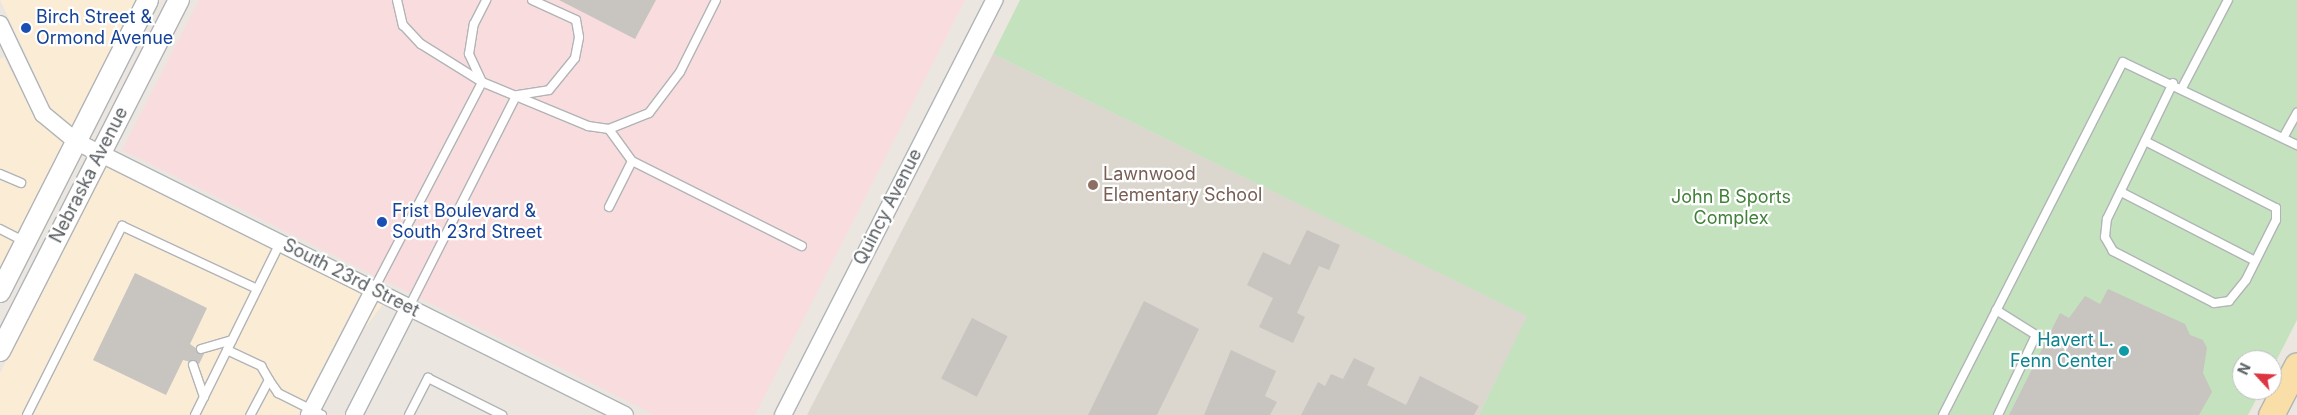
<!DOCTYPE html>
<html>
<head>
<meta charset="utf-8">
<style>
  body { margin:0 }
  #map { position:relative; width:2297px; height:415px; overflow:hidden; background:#ebe7e0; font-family:Inter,sans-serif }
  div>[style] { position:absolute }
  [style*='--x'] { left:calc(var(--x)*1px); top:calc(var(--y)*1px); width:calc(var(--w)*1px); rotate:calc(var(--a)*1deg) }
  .commercial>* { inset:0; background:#fbecd6; transform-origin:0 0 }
  .education>* { inset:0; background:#dbd7cf }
  .medical>* { inset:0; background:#f9dcde }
  .green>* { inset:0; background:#c4e2be }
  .building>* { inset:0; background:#c8c4c0; transform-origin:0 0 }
  .roads { filter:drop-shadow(1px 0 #b1b4b7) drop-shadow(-1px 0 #b1b4b7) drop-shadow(0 1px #b1b4b7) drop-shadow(0 -1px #b1b4b7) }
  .service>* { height:8px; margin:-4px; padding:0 4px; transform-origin:4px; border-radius:4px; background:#fff }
  .minor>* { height:16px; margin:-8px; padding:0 8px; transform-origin:8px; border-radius:8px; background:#fff }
  .tertiary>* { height:20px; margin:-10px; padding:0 10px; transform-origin:10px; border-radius:10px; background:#fff }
  .primary>* { height:25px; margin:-12.5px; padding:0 12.5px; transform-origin:12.5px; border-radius:12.5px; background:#f9dfa7 }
  .dots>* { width:14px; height:14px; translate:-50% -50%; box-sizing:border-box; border:2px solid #fff; border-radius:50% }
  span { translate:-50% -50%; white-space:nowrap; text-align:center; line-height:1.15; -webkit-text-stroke:4.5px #fff; paint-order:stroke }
  .transit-label { font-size:18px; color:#164399 }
  .left { translate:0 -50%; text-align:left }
  .street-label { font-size:18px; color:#595e61 }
  .education-label { font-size:18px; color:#785e54 }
  .park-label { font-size:18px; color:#418039 }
  .culture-label { font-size:18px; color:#0d838f }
  .right { translate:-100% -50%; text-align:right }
  .north { position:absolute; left:2232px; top:350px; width:50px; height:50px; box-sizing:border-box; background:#fff; border:1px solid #bdbfc0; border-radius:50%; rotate:295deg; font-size:14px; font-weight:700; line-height:20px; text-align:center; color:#595e61 }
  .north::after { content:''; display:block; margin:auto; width:18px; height:22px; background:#dd3542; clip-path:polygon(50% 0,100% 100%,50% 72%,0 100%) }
</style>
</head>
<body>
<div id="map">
  <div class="commercial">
    <i style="clip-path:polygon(0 0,137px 0,73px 127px,51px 109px)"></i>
    <i style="clip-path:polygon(4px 57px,35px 117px,65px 143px,0 270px,0 59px)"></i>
    <i style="clip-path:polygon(104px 166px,361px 293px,298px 415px,0 415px,0 373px)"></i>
    <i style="left:379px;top:301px;width:5px;height:128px;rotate:37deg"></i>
  </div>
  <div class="education">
    <i style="clip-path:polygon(993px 54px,1528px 316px,1479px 415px,807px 415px)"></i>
  </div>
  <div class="medical">
    <i style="clip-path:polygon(199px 0,965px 0,755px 415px,655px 415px,122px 150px)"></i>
  </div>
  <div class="green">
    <i style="clip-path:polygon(1020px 0,2297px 0,2297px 320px,2272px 369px,2272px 360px,2242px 360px,2242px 390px,2261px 390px,2248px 415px,1479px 415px,1527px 316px,993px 54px)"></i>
  </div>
  <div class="building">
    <i style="clip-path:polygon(559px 0,656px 0,635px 39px)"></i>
    <i style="clip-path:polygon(1307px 230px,1340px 245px,1329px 270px,1319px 266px,1297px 313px,1305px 317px,1293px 343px,1259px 327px,1273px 298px,1247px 285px,1263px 252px,1290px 265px)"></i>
    <i style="clip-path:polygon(135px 273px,207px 308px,190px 344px,204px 354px,199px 364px,183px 360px,166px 395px,93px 360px)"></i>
    <i style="clip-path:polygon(2108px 289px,2185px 324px,2190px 335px,2203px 340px,2207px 348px,2203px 373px,2212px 392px,2199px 415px,2009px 415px,2060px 313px,2069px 318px,2085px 296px,2100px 304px)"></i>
    <i style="clip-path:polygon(1144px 301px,1199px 329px,1157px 415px,1088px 415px)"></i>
    <i style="left:972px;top:318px;width:40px;height:68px;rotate:27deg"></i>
    <i style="clip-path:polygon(1231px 350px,1276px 371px,1265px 396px,1277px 402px,1270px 415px,1204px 415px)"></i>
    <i style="clip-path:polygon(1354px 358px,1375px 368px,1367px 385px,1406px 405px,1420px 376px,1479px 406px,1474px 415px,1301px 415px,1318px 382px,1325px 386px,1331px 374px,1343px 379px)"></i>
  </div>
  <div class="roads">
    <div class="service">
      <i style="--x:397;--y:0;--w:26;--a:77"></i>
      <i style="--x:403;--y:25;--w:26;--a:47"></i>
      <i style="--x:421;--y:44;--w:72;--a:31.9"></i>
      <i style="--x:482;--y:82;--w:115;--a:22.5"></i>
      <i style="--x:588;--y:126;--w:21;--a:8"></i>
      <i style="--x:609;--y:129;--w:43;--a:-21.8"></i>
      <i style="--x:649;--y:113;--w:51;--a:-52.9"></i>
      <i style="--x:680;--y:72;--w:80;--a:-63.4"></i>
      <i style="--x:482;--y:82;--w:31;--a:-115"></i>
      <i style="--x:469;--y:54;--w:30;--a:-81"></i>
      <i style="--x:474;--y:24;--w:27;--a:-63"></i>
      <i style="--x:2182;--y:88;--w:99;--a:-62.4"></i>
      <i style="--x:518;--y:95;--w:31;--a:-9"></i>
      <i style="--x:549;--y:90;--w:41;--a:-50.9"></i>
      <i style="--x:575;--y:58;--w:21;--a:-79"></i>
      <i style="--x:579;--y:37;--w:17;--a:-100"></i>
      <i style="--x:576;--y:20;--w:48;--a:-155.6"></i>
      <i style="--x:2283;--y:138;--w:29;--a:-61"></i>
      <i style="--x:2145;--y:141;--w:147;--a:27.1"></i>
      <i style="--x:2276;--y:208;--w:12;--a:90"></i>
      <i style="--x:2276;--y:220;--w:67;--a:116.6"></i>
      <i style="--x:2246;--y:280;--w:27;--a:129"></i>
      <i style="--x:2229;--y:301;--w:15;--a:172"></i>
      <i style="--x:2214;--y:303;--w:114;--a:-152.8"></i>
      <i style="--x:2113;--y:251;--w:16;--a:-120"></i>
      <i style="--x:2105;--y:237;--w:18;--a:-84"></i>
      <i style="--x:2107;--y:219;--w:151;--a:-64.1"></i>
      <i style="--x:632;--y:161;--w:190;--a:26.6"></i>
      <i style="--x:0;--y:174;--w:23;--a:23"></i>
      <i style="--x:2121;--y:192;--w:151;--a:27.2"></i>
      <i style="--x:609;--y:207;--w:51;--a:-63.4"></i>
      <i style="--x:632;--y:161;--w:39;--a:-126"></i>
      <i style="--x:0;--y:229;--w:27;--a:27"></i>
      <i style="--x:374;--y:289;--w:233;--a:-62.4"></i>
      <i style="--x:409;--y:307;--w:237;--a:-63.1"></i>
      <i style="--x:1996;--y:310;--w:47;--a:32"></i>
      <i style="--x:2036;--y:335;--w:89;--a:115.4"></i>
      <i style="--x:201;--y:349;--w:32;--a:-16"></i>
      <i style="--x:227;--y:350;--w:38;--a:25"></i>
      <i style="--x:261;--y:366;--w:16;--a:60"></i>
      <i style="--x:269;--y:380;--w:40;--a:118"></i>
      <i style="--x:193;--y:365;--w:34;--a:71"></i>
      <i style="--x:269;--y:380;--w:16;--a:55"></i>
      <i style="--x:278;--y:393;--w:49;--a:26.6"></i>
      <i style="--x:27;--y:415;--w:212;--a:-63.3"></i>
      <i style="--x:122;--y:226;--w:149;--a:25"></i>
      <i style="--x:195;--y:415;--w:192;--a:-63.7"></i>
      <i style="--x:409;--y:415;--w:42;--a:-62.8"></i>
      <i style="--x:428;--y:378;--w:83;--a:26.6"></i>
      <i style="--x:1943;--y:415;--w:396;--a:-63"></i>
      <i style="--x:2123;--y:62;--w:193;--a:25.5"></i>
    </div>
    <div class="minor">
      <i style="--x:0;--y:24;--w:100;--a:64.5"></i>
      <i style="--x:43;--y:114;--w:44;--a:39.5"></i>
      <i style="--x:77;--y:142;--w:612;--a:26.48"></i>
      <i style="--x:309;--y:415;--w:142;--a:-62.7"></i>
      <i style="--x:354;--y:415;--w:121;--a:-63"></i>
      <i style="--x:783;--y:415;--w:466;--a:-63"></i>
    </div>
    <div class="tertiary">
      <i style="--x:0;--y:292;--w:327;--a:-63.1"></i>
      <i style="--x:0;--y:351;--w:394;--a:-63"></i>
    </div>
    <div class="primary">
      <i style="--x:2271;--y:415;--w:56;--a:-62.5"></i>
    </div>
  </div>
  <div class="dots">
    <i style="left:26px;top:28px;background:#1a4fb4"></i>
    <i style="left:1093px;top:185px;background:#8d6e63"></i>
    <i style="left:382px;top:222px;background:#1a4fb4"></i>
    <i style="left:2124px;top:351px;background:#0f9aa8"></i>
  </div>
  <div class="transit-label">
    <span class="left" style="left:36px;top:28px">Birch Street &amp;<br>Ormond Avenue</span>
    <span class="left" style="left:392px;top:222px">Frist Boulevard &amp;<br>South 23rd Street</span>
  </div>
  <div class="street-label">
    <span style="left:89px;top:175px;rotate:-63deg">Nebraska Avenue</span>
    <span style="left:888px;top:207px;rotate:-63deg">Quincy Avenue</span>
    <span style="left:351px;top:278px;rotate:27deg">South 23rd Street</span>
  </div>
  <div class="education-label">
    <span class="left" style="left:1103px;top:185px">Lawnwood<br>Elementary School</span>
  </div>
  <div class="park-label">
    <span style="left:1731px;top:208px">John B Sports<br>Complex</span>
  </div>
  <div class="culture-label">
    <span class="right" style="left:2114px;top:351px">Havert L.<br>Fenn Center</span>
  </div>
  <div class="north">N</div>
</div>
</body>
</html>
